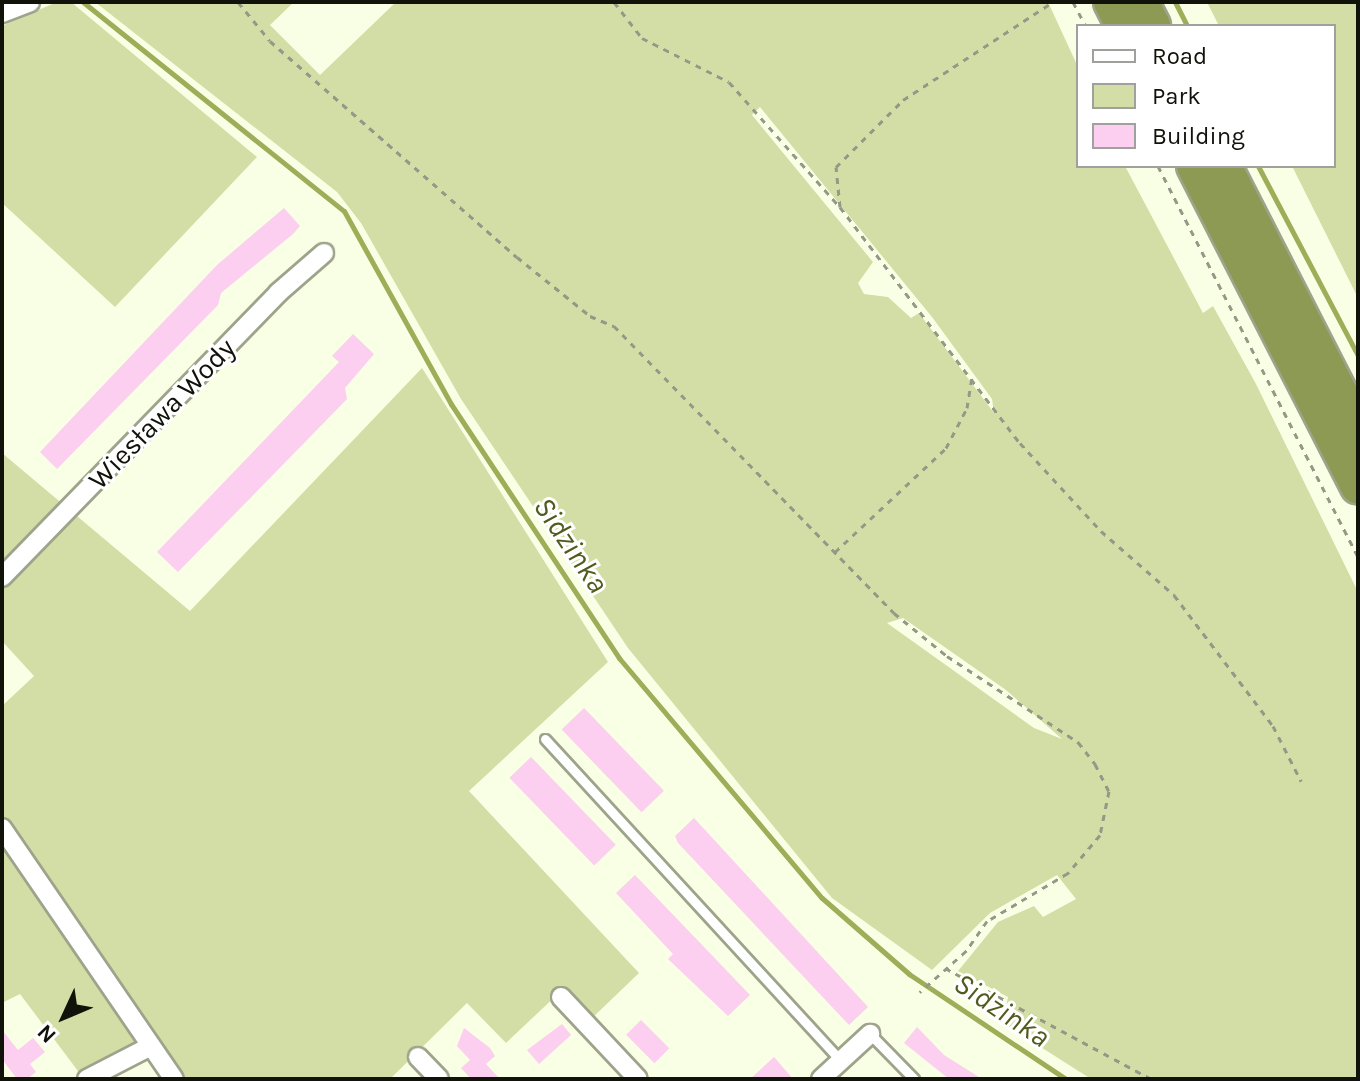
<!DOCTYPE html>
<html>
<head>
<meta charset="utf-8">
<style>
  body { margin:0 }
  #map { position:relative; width:1360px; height:1081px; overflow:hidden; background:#f9ffe5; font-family:Karla,sans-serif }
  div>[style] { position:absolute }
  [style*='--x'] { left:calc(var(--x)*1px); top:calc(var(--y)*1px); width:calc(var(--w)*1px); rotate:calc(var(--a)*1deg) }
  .green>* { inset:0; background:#d2dea5 }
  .stream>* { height:5px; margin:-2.5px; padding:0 2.5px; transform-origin:2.5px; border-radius:2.5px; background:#9ead58 }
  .building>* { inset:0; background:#fcceef; transform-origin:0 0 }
  .path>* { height:3px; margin-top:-1.5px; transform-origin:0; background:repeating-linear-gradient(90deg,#949886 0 6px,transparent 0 12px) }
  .roads { filter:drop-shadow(2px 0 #9ea38b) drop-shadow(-2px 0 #9ea38b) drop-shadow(0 2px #9ea38b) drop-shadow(0 -2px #9ea38b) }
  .service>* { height:9px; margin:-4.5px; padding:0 4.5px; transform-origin:4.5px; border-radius:4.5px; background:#fff }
  .minor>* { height:18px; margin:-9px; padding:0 9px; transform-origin:9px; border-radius:9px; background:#fff }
  .motorway>* { height:34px; margin:-17px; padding:0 17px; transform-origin:17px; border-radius:17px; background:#8d9a54 }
  span { translate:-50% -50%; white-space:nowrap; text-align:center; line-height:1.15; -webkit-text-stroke:6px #fff; paint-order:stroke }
  .street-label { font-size:28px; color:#11130a }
  .water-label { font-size:30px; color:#525b1e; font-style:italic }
  .frame { position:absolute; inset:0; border:4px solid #11130a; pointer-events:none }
  .legend { position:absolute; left:1076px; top:24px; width:260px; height:144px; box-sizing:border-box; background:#fff; border:2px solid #a0a19d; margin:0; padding:10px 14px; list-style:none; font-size:24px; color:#11130a }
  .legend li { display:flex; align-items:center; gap:16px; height:40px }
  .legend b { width:40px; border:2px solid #a0a19d }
  .north { position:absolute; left:24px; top:977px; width:80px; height:80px; -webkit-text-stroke:6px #fff; paint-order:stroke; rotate:226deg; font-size:22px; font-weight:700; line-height:32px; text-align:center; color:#11130a }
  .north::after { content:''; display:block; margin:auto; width:28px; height:36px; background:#11130a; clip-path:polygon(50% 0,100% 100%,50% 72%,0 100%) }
</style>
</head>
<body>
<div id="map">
  <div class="green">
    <i style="clip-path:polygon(57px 2px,71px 2px,257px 157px,115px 307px,2px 203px,2px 26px)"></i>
    <i style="clip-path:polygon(evenodd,95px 2px,294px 2px,270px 25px,320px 75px,396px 2px,1048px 2px,1078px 67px,1078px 166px,1125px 166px,1203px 313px,1213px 306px,1256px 384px,1358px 592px,1358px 1079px,1091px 1079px,1003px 1023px,1008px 997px,958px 971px,998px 922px,1034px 906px,1043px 917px,1076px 899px,1057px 875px,990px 913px,932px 970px,832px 898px,628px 648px,461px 399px,361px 223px,337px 192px,95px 2px,760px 107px,932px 317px,992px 399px,994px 413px,919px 313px,911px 318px,888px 297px,864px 294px,858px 283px,873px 262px,752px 115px,760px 107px,95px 2px,903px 618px,1006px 690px,1062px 739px,1034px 728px,887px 623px,903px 618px)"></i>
    <i style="clip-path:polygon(1207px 2px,1358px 2px,1358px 298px,1292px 166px,1334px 166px,1334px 26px,1219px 26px)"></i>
    <i style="clip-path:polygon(422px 368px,608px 662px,469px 791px,639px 973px,589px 1021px,561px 991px,506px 1043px,467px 1003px,390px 1079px,185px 1079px,2px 815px,2px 706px,34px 676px,2px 641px,2px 453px,190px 611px)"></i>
    <i style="clip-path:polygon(2px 841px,135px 1039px,136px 1046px,81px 1075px,20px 994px,2px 1003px)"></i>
  </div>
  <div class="stream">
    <i style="--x:83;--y:2;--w:334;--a:38.7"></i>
    <i style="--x:344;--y:211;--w:221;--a:61"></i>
    <i style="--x:451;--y:404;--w:305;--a:56.5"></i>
    <i style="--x:619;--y:658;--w:314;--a:49.8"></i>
    <i style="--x:822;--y:898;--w:116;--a:41.1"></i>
    <i style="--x:909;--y:974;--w:189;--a:33.8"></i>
    <i style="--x:1175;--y:2;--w:27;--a:63"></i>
    <i style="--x:1258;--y:166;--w:215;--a:62.2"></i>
  </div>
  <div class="building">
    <i style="clip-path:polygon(284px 208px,300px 226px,293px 234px,221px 293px,218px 305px,57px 469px,40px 452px,217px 265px)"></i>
    <i style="clip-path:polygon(353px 334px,374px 354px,345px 388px,347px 399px,178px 572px,157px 552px,339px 362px,332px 356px)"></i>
    <i style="left:584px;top:708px;width:115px;height:31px;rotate:46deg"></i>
    <i style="left:531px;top:757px;width:122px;height:30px;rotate:46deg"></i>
    <i style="clip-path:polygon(694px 818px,868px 1007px,849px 1025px,678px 843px,675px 836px)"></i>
    <i style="clip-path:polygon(635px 875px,750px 995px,728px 1016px,668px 959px,673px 954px,616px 893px)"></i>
    <i style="left:641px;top:1020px;width:40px;height:21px;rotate:45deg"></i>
    <i style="clip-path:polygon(562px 1024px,571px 1035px,539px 1064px,527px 1050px)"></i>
    <i style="clip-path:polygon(917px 1027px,944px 1055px,982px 1079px,949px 1079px,904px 1043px)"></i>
    <i style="clip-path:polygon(464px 1028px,490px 1048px,495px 1056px,486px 1064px,500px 1079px,471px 1079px,461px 1068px,470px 1060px,457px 1046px)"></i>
    <i style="clip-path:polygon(2px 1030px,18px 1050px,33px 1038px,45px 1052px,30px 1064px,36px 1072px,27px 1079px,17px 1079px,2px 1059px)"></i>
    <i style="clip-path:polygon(774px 1057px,793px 1079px,750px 1079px)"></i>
  </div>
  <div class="path">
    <i style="--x:238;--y:2;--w:50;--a:50.6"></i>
    <i style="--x:270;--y:41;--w:328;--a:41.2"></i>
    <i style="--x:517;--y:257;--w:94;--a:38.9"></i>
    <i style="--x:590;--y:316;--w:26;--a:23"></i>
    <i style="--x:614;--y:326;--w:401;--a:45.7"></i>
    <i style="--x:894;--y:613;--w:68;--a:39.1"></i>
    <i style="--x:947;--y:656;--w:157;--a:33.3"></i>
    <i style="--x:1078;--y:742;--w:28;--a:52"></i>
    <i style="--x:1095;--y:764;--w:30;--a:63"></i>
    <i style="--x:1109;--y:791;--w:45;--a:101.6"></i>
    <i style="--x:1100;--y:835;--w:50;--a:130.1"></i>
    <i style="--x:1068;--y:873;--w:94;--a:149.3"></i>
    <i style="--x:987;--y:921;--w:37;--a:125"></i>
    <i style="--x:966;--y:951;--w:62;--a:138.3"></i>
    <i style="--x:614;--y:2;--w:46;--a:52.1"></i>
    <i style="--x:642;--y:38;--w:97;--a:26.8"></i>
    <i style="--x:729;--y:82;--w:167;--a:48.4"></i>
    <i style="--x:840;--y:207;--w:297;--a:52.7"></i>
    <i style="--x:1020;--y:443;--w:120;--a:47.4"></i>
    <i style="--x:1101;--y:531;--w:97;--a:41.2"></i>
    <i style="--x:1174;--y:595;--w:164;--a:52.9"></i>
    <i style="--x:1273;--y:726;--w:62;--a:63"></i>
    <i style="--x:1073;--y:2;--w:27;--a:62"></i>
    <i style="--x:1158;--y:166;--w:439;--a:62.9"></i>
    <i style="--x:840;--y:207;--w:40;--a:-95.7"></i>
    <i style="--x:836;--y:167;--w:95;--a:-45"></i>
    <i style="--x:903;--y:100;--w:179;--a:-33.2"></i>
    <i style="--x:835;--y:552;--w:152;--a:-43.1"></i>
    <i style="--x:946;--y:448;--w:45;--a:-62.3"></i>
    <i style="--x:967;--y:408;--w:30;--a:-81"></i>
    <i style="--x:945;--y:968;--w:234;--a:28.3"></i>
  </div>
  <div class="roads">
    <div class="service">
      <i style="--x:545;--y:739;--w:437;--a:47.4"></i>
      <i style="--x:870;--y:1034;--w:63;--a:45.6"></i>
    </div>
    <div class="minor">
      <i style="--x:2;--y:13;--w:30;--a:-21"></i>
      <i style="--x:2;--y:577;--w:396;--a:-45.8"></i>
      <i style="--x:278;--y:293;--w:61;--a:-41"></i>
      <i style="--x:2;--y:828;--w:304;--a:55.6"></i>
      <i style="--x:561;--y:997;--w:112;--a:46.8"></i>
      <i style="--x:418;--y:1057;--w:30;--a:46"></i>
      <i style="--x:87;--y:1079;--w:72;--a:-27.3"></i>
      <i style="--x:821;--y:1079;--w:67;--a:-42.6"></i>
    </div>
    <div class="motorway">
      <i style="--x:1111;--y:2;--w:27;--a:63"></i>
      <i style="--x:1141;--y:2;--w:27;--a:63"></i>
      <i style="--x:1194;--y:166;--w:360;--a:62.9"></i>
      <i style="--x:1224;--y:166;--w:294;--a:62.9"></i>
    </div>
  </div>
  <div class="street-label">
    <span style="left:162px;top:414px;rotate:-46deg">Wiesława Wody</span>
  </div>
  <div class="water-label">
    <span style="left:571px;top:545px;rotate:56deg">Sidzinka</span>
    <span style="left:1002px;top:1010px;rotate:34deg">Sidzinka</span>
  </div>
  <div class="frame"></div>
  <ul class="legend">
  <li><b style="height:10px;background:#fff"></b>Road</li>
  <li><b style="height:22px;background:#d2dea5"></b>Park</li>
  <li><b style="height:22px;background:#fcceef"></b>Building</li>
  </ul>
  <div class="north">N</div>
</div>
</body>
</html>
